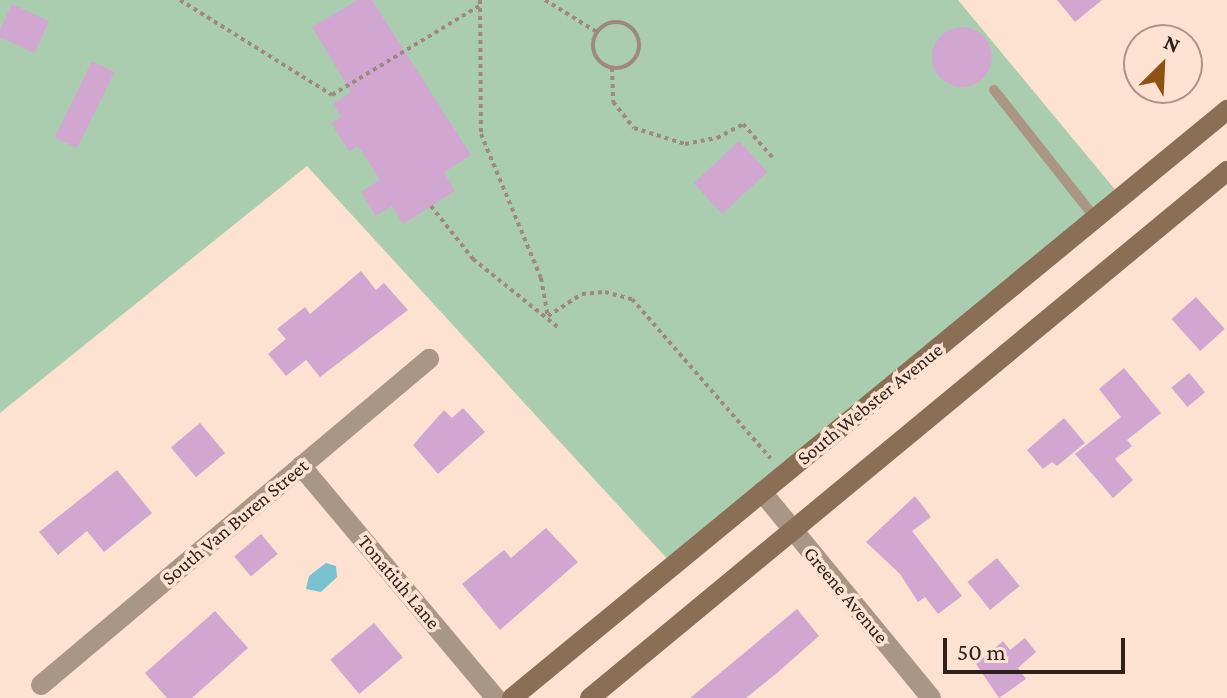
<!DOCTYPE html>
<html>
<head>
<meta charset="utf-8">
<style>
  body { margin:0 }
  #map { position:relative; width:1227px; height:698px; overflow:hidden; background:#fde1d1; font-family:"Crimson Pro",serif }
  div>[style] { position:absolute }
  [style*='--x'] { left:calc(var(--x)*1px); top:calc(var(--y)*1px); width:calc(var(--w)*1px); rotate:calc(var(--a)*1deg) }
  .green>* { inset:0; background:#abcdaf }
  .water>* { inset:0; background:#79c1ce }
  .building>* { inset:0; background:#d1a7d1; transform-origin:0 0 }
  .round { border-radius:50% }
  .path>* { height:4px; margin-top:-2px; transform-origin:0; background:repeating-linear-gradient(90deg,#9e897d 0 4px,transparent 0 8px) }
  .path>.ring { margin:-2px; padding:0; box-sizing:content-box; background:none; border:4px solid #9e897d; border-radius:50% }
  .service>* { height:10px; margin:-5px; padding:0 5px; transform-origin:5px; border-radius:5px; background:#a99685 }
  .minor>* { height:20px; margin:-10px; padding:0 10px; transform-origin:10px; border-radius:10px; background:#a99685 }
  .secondary>* { height:20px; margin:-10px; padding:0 10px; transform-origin:10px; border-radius:10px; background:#8a6e56 }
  span { translate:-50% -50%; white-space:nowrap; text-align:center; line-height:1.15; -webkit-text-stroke:7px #fde1d1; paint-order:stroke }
  .street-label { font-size:20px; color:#2d2119 }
  .north { position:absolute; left:1123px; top:24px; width:80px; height:80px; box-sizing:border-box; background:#fde1d1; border:2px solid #aa9487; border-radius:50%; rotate:24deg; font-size:22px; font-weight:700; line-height:32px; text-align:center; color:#2d2119 }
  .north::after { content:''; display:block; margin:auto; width:28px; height:36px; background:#8f5215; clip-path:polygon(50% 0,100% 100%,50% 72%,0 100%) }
  .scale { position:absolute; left:943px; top:638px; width:182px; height:36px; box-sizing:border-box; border:4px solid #2d2119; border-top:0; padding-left:10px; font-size:24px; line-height:28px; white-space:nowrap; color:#2d2119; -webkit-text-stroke:6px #fde1d1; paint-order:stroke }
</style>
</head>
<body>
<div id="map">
  <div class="green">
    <i style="clip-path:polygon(0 0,958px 0,1122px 198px,672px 564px,307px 166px,0 413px)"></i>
  </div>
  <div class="water">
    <i style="clip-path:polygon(326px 563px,336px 566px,337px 577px,321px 592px,306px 589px,309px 576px)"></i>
  </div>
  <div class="building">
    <i style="clip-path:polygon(358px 0,372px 0,471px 155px,444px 172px,455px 191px,403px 224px,392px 206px,376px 216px,361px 192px,380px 180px,358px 146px,349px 151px,331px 123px,341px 117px,333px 104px,351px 92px,312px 27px)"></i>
    <i style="clip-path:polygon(1057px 0,1102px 0,1075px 22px)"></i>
    <i style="left:12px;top:4px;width:41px;height:35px;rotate:25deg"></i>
    <i class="round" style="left:932px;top:27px;width:60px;height:60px"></i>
    <i style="left:92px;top:61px;width:25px;height:85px;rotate:26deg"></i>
    <i style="left:739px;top:141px;width:42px;height:62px;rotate:47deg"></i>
    <i style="clip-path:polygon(361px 271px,376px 290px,384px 283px,408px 310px,320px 377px,306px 360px,286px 376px,268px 354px,286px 339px,277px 329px,305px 307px,310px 314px)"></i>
    <i style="left:1196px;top:297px;width:43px;height:33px;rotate:48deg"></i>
    <i style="clip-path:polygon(1124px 368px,1161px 413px,1127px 440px,1132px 446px,1115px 459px,1133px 480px,1113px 498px,1075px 454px,1121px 417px,1099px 389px)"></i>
    <i style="left:1189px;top:373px;width:25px;height:23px;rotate:50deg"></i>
    <i style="clip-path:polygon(463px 408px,485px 432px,438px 474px,413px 445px,444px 410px,452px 418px)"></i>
    <i style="clip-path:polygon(1064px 418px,1085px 443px,1057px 466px,1052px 462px,1043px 469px,1027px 450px)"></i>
    <i style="left:200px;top:423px;width:39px;height:38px;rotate:50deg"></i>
    <i style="clip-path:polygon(117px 470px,152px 513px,104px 552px,87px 531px,58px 555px,39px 532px)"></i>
    <i style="clip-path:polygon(915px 496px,931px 517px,912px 531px,962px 596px,938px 614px,925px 597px,918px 602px,900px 574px,866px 542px)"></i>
    <i style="clip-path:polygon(546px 528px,578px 562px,500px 630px,462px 584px,504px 550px,511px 558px)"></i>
    <i style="left:261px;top:534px;width:26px;height:35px;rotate:50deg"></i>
    <i style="left:997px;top:558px;width:36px;height:38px;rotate:51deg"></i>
    <i style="clip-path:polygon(797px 609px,819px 636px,777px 673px,746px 698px,690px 698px)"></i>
    <i style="clip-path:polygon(215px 611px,248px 648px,192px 698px,167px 698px,145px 673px)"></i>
    <i style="left:374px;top:623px;width:45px;height:57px;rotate:50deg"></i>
    <i style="clip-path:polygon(1025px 638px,1036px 652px,1018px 668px,1026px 679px,999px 698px,976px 664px,1003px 641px,1010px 650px)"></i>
  </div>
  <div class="path">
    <i style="--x:180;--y:0;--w:179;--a:32"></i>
    <i style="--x:332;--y:95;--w:172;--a:-31.2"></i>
    <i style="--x:480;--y:0;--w:134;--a:89.6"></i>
    <i style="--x:481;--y:134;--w:156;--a:67.4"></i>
    <i style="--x:541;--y:278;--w:39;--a:80"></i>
    <i style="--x:545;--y:0;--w:61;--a:31.6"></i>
    <i class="ring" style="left:593px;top:22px;width:42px;height:42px"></i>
    <i style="--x:612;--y:68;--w:34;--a:88"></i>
    <i style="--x:613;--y:102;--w:33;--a:51"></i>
    <i style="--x:634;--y:128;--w:53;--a:17.4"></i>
    <i style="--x:685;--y:144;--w:33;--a:-11"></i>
    <i style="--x:717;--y:138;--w:30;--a:-28"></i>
    <i style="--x:743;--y:124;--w:45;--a:48.6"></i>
    <i style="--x:431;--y:206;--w:68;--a:51.6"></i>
    <i style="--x:473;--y:259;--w:112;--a:38.8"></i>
    <i style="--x:548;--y:316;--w:40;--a:-32.9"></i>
    <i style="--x:582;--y:294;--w:23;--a:-5"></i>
    <i style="--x:605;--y:292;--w:28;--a:15"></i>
    <i style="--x:632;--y:299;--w:211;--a:49"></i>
  </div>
  <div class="service">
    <i style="--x:994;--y:90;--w:164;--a:51.7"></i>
  </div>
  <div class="minor">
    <i style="--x:301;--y:466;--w:303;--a:50"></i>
    <i style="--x:762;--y:492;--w:266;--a:50.6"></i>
    <i style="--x:41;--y:685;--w:507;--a:-40.04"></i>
  </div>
  <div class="secondary">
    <i style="--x:512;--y:698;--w:926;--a:-39.43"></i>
    <i style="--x:590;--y:698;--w:827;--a:-39.6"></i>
  </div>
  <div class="street-label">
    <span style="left:870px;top:404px;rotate:-39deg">South Webster Avenue</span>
    <span style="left:235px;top:522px;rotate:-40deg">South Van Buren Street</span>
    <span style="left:399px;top:582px;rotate:50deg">Tonatiuh Lane</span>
    <span style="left:846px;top:595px;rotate:50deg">Greene Avenue</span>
  </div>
  <div class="north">N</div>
  <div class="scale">50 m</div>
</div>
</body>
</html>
